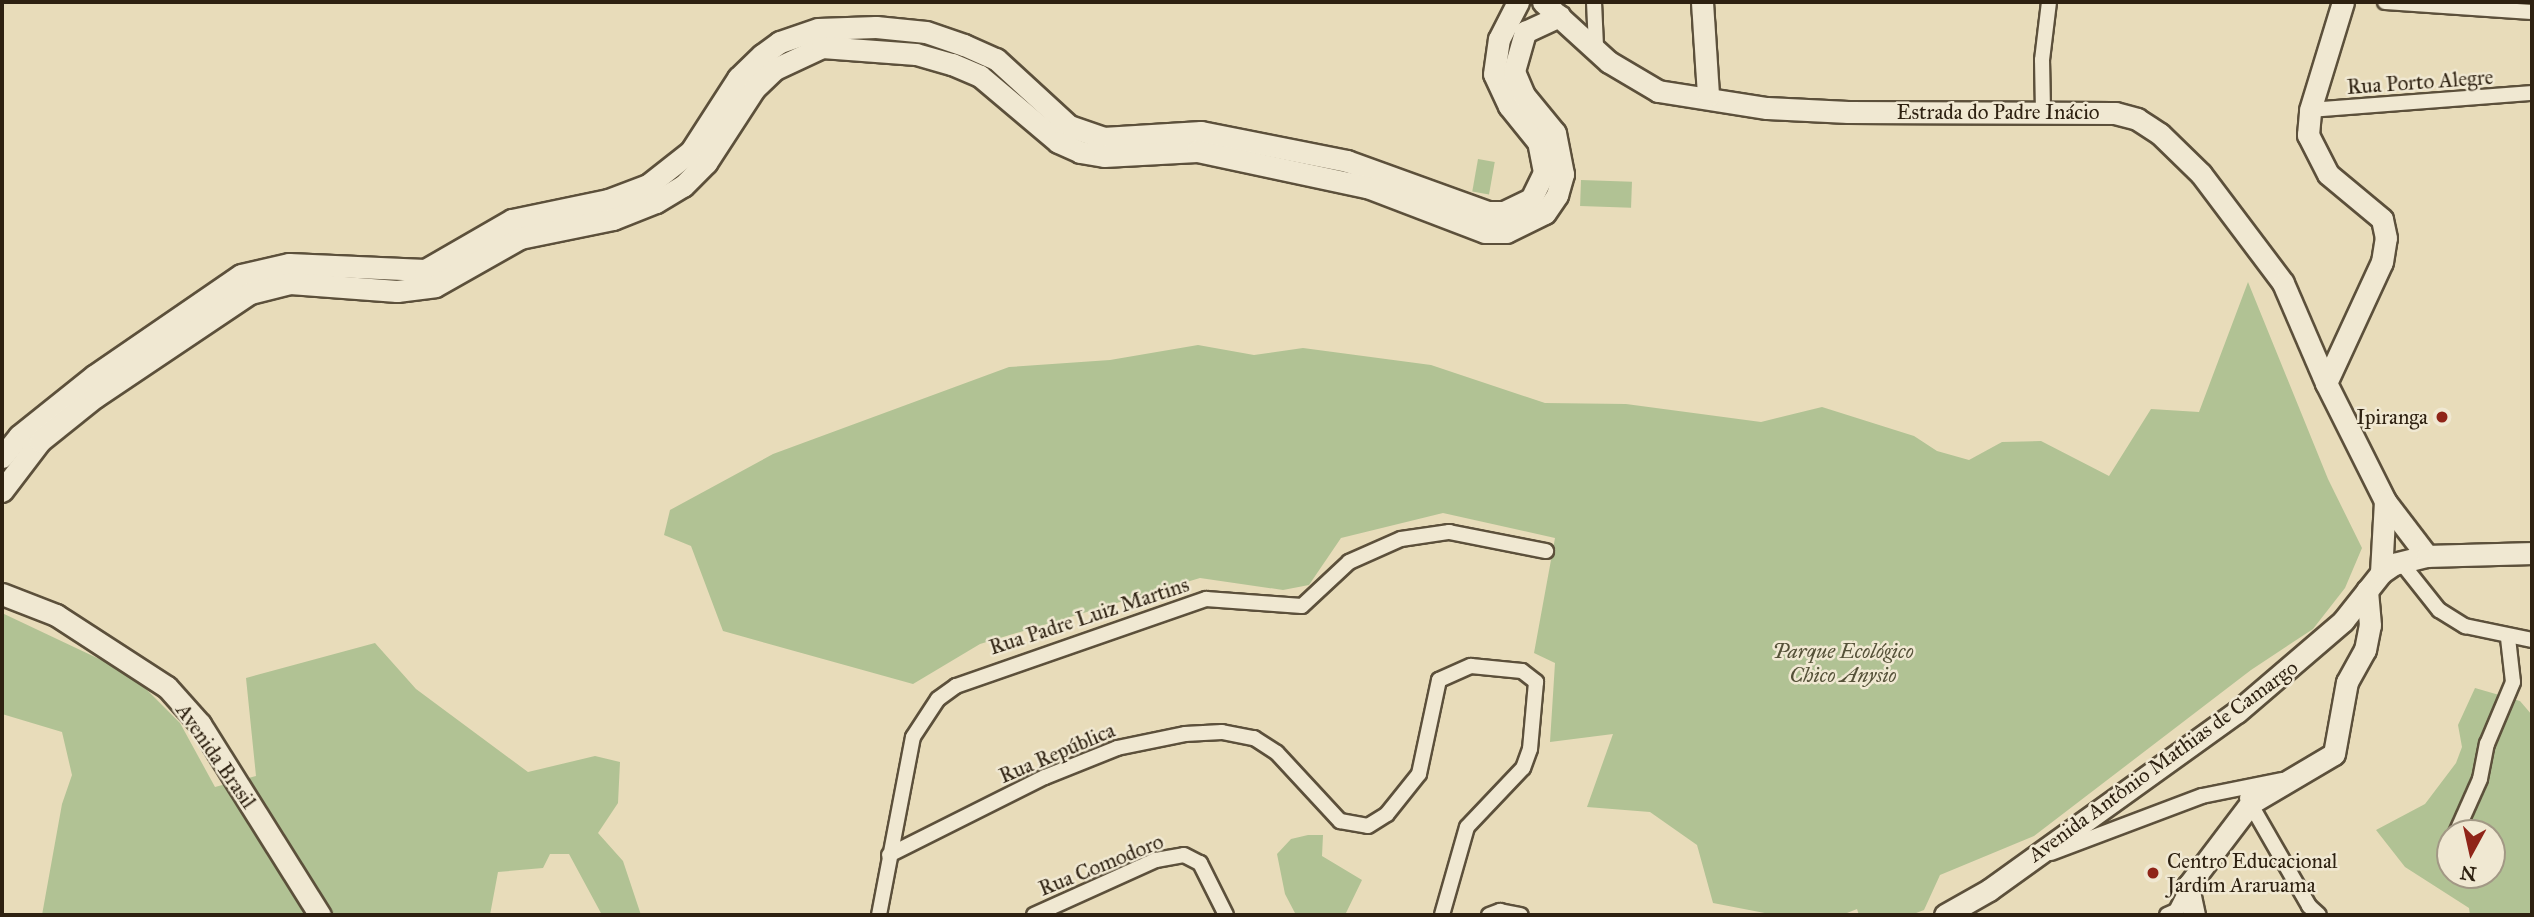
<!DOCTYPE html>
<html>
<head>
<meta charset="utf-8">
<style>
  body { margin:0 }
  #map { position:relative; width:2534px; height:917px; overflow:hidden; background:#e8dcba; font-family:"IM FELL Great Primer",serif }
  div>[style] { position:absolute }
  [style*='--x'] { left:calc(var(--x)*1px); top:calc(var(--y)*1px); width:calc(var(--w)*1px); rotate:calc(var(--a)*1deg) }
  .green>* { inset:0; background:#b1c294; transform-origin:0 0 }
  .roads { filter:drop-shadow(2px 0 #5c503b) drop-shadow(-2px 0 #5c503b) drop-shadow(0 2px #5c503b) drop-shadow(0 -2px #5c503b) }
  .street>* { height:14px; margin:-7px; padding:0 7px; transform-origin:7px; border-radius:7px; background:#f0e8d2 }
  .secondary>* { height:21px; margin:-10.5px; padding:0 10.5px; transform-origin:10.5px; border-radius:10.5px; background:#f0e8d2 }
  .dots>* { width:19px; height:19px; translate:-50% -50%; box-sizing:border-box; border:4px solid #f0e8d2; border-radius:50% }
  span { translate:-50% -50%; white-space:nowrap; text-align:center; line-height:1.15; -webkit-text-stroke:5px #f0e8d2; paint-order:stroke }
  .street-label { font-size:21px; color:#2e2111 }
  .poi-label { font-size:21px; color:#2e2111 }
  .right { translate:-100% -50%; text-align:right }
  .left { translate:0 -50%; text-align:left }
  .park-label { font-size:21px; color:#555138; font-style:italic }
  .frame { position:absolute; inset:0; border:4px solid #2e2111; pointer-events:none }
  .north { position:absolute; left:2436px; top:819px; width:70px; height:70px; box-sizing:border-box; background:#f0e8d2; border:2px solid #a29885; border-radius:50%; rotate:188deg; font-size:19px; font-weight:700; line-height:28px; text-align:center; color:#2e2111 }
  .north::after { content:''; display:block; margin:auto; width:24px; height:32px; background:#8f2418; clip-path:polygon(50% 0,100% 100%,50% 72%,0 100%) }
</style>
</head>
<body>
<div id="map">
  <div class="green">
    <i style="left:1478px;top:159px;width:17px;height:33px;rotate:10deg"></i>
    <i style="left:1581px;top:180px;width:51px;height:26px;rotate:2deg"></i>
    <i style="clip-path:polygon(2248px 282px,2328px 479px,2362px 548px,2345px 588px,2313px 629px,2251px 670px,2034px 836px,1940px 875px,1924px 910px,1911px 915px,1859px 915px,1857px 909px,1842px 915px,1775px 915px,1713px 903px,1697px 845px,1650px 812px,1587px 807px,1613px 734px,1550px 742px,1555px 663px,1534px 653px,1555px 538px,1443px 513px,1341px 538px,1309px 585px,1283px 590px,1200px 578px,980px 644px,913px 684px,723px 631px,691px 546px,664px 535px,670px 510px,773px 454px,1009px 367px,1110px 360px,1198px 345px,1254px 355px,1303px 348px,1431px 365px,1545px 403px,1626px 404px,1761px 422px,1822px 407px,1914px 436px,1937px 451px,1969px 460px,2002px 442px,2041px 441px,2109px 476px,2151px 409px,2199px 412px)"></i>
    <i style="clip-path:polygon(2px 613px,131px 674px,180px 723px,215px 787px,256px 776px,246px 678px,375px 643px,416px 689px,528px 772px,595px 756px,620px 762px,618px 803px,598px 833px,623px 861px,641px 915px,602px 915px,569px 854px,550px 854px,543px 868px,498px 872px,490px 915px,42px 915px,62px 804px,72px 775px,62px 732px,2px 714px)"></i>
    <i style="clip-path:polygon(evenodd,2475px 688px,2520px 701px,2532px 715px,2532px 915px,2470px 915px,2469px 908px,2405px 867px,2376px 830px,2425px 804px,2456px 763px,2462px 747px,2458px 725px,2475px 688px,2450px 833px,2492px 833px,2492px 875px,2450px 875px,2450px 833px)"></i>
    <i style="clip-path:polygon(1308px 835px,1323px 835px,1322px 856px,1362px 880px,1345px 915px,1296px 915px,1285px 894px,1277px 854px,1291px 839px)"></i>
  </div>
  <div class="roads">
    <div class="street">
      <i style="--x:1594;--y:2;--w:44;--a:87.4"></i>
      <i style="--x:2385;--y:2;--w:147;--a:3.9"></i>
      <i style="--x:2310;--y:110;--w:223;--a:-4.4"></i>
      <i style="--x:2043;--y:111;--w:51;--a:-91.1"></i>
      <i style="--x:2042;--y:60;--w:58;--a:-83.1"></i>
      <i style="--x:2400;--y:561;--w:63;--a:51.5"></i>
      <i style="--x:2439;--y:610;--w:31;--a:32"></i>
      <i style="--x:2465;--y:626;--w:68;--a:11.8"></i>
      <i style="--x:2247;--y:798;--w:125;--a:60.1"></i>
      <i style="--x:2309;--y:906;--w:13;--a:42"></i>
      <i style="--x:2456;--y:833;--w:59;--a:-66"></i>
      <i style="--x:2480;--y:779;--w:36;--a:-79"></i>
      <i style="--x:2487;--y:744;--w:67;--a:-67.2"></i>
      <i style="--x:2513;--y:682;--w:44;--a:-96.5"></i>
      <i style="--x:2051;--y:853;--w:161;--a:-20.7"></i>
      <i style="--x:2202;--y:796;--w:81;--a:-11.4"></i>
      <i style="--x:889;--y:855;--w:174;--a:-26.6"></i>
      <i style="--x:1045;--y:777;--w:78;--a:-21.9"></i>
      <i style="--x:1117;--y:748;--w:69;--a:-11.6"></i>
      <i style="--x:1185;--y:734;--w:37;--a:-3"></i>
      <i style="--x:1222;--y:732;--w:33;--a:11"></i>
      <i style="--x:1254;--y:738;--w:27;--a:33"></i>
      <i style="--x:1277;--y:753;--w:93;--a:47.2"></i>
      <i style="--x:1340;--y:821;--w:28;--a:10"></i>
      <i style="--x:1368;--y:826;--w:22;--a:-32"></i>
      <i style="--x:1387;--y:814;--w:51;--a:-51.3"></i>
      <i style="--x:1419;--y:774;--w:96;--a:-78"></i>
      <i style="--x:1439;--y:680;--w:35;--a:-24"></i>
      <i style="--x:1471;--y:666;--w:51;--a:5.6"></i>
      <i style="--x:1522;--y:671;--w:18;--a:38"></i>
      <i style="--x:1536;--y:682;--w:67;--a:95.1"></i>
      <i style="--x:1530;--y:749;--w:20;--a:110"></i>
      <i style="--x:1523;--y:768;--w:81;--a:133.5"></i>
      <i style="--x:1467;--y:827;--w:91;--a:105.9"></i>
      <i style="--x:879;--y:915;--w:181;--a:-79.2"></i>
      <i style="--x:913;--y:737;--w:45;--a:-56.7"></i>
      <i style="--x:938;--y:699;--w:22;--a:-36"></i>
      <i style="--x:956;--y:686;--w:265;--a:-19.2"></i>
      <i style="--x:1206;--y:599;--w:96;--a:4.2"></i>
      <i style="--x:1302;--y:606;--w:64;--a:-43.1"></i>
      <i style="--x:1349;--y:562;--w:57;--a:-23.9"></i>
      <i style="--x:1401;--y:539;--w:49;--a:-8.3"></i>
      <i style="--x:1449;--y:532;--w:99;--a:11.1"></i>
      <i style="--x:1034;--y:915;--w:134;--a:-24.3"></i>
      <i style="--x:1156;--y:860;--w:28;--a:-10"></i>
      <i style="--x:1184;--y:855;--w:18;--a:27"></i>
      <i style="--x:1200;--y:863;--w:58;--a:63.4"></i>
      <i style="--x:1489;--y:915;--w:12;--a:-20"></i>
      <i style="--x:1500;--y:911;--w:21;--a:11"></i>
      <i style="--x:2167;--y:915;--w:10;--a:-24"></i>
      <i style="--x:2176;--y:911;--w:27;--a:-63"></i>
    </div>
    <div class="secondary">
      <i style="--x:1543;--y:2;--w:89;--a:42.3"></i>
      <i style="--x:1609;--y:62;--w:57;--a:30.6"></i>
      <i style="--x:1658;--y:91;--w:110;--a:8.9"></i>
      <i style="--x:1767;--y:108;--w:81;--a:2.8"></i>
      <i style="--x:1848;--y:112;--w:267;--a:0.2"></i>
      <i style="--x:2115;--y:113;--w:23;--a:15"></i>
      <i style="--x:2137;--y:119;--w:27;--a:33"></i>
      <i style="--x:2160;--y:134;--w:57;--a:44.3"></i>
      <i style="--x:2201;--y:174;--w:136;--a:53"></i>
      <i style="--x:2283;--y:283;--w:109;--a:66.7"></i>
      <i style="--x:2326;--y:383;--w:132;--a:63.4"></i>
      <i style="--x:2385;--y:501;--w:72;--a:93.2"></i>
      <i style="--x:1702;--y:2;--w:94;--a:86.3"></i>
      <i style="--x:2326;--y:383;--w:133;--a:-65.2"></i>
      <i style="--x:2382;--y:262;--w:24;--a:-81"></i>
      <i style="--x:2386;--y:238;--w:19;--a:-102"></i>
      <i style="--x:2382;--y:219;--w:70;--a:-140.2"></i>
      <i style="--x:2328;--y:174;--w:44;--a:-117.1"></i>
      <i style="--x:2308;--y:135;--w:25;--a:-85"></i>
      <i style="--x:2310;--y:110;--w:113;--a:-73"></i>
      <i style="--x:2;--y:457;--w:27;--a:-51"></i>
      <i style="--x:19;--y:436;--w:96;--a:-38.7"></i>
      <i style="--x:94;--y:376;--w:178;--a:-34.5"></i>
      <i style="--x:241;--y:275;--w:49;--a:-12.9"></i>
      <i style="--x:289;--y:264;--w:136;--a:2.5"></i>
      <i style="--x:425;--y:270;--w:100;--a:-29.9"></i>
      <i style="--x:512;--y:220;--w:98;--a:-11.8"></i>
      <i style="--x:608;--y:200;--w:43;--a:-20.6"></i>
      <i style="--x:648;--y:185;--w:55;--a:-38.3"></i>
      <i style="--x:691;--y:151;--w:87;--a:-57.2"></i>
      <i style="--x:738;--y:78;--w:33;--a:-44"></i>
      <i style="--x:762;--y:55;--w:22;--a:-36"></i>
      <i style="--x:780;--y:42;--w:40;--a:-18.9"></i>
      <i style="--x:818;--y:29;--w:58;--a:-2"></i>
      <i style="--x:876;--y:27;--w:50;--a:5.7"></i>
      <i style="--x:926;--y:32;--w:40;--a:18.9"></i>
      <i style="--x:964;--y:45;--w:35;--a:24"></i>
      <i style="--x:996;--y:59;--w:99;--a:42.5"></i>
      <i style="--x:1069;--y:126;--w:36;--a:19"></i>
      <i style="--x:1103;--y:138;--w:98;--a:-3.5"></i>
      <i style="--x:1201;--y:132;--w:149;--a:11.2"></i>
      <i style="--x:1347;--y:161;--w:150;--a:19.9"></i>
      <i style="--x:1488;--y:212;--w:16;--a:0"></i>
      <i style="--x:1504;--y:212;--w:30;--a:-26"></i>
      <i style="--x:1531;--y:199;--w:30;--a:-64"></i>
      <i style="--x:1544;--y:172;--w:31;--a:-101"></i>
      <i style="--x:1538;--y:142;--w:46;--a:-128.9"></i>
      <i style="--x:1509;--y:106;--w:35;--a:-115"></i>
      <i style="--x:1494;--y:74;--w:35;--a:-82"></i>
      <i style="--x:1499;--y:39;--w:42;--a:-62.8"></i>
      <i style="--x:2;--y:491;--w:63;--a:-52.8"></i>
      <i style="--x:40;--y:441;--w:70;--a:-38.7"></i>
      <i style="--x:95;--y:397;--w:187;--a:-33.9"></i>
      <i style="--x:250;--y:293;--w:41;--a:-14"></i>
      <i style="--x:290;--y:283;--w:107;--a:4.3"></i>
      <i style="--x:397;--y:291;--w:38;--a:-7"></i>
      <i style="--x:435;--y:286;--w:98;--a:-29.5"></i>
      <i style="--x:520;--y:238;--w:95;--a:-11.5"></i>
      <i style="--x:613;--y:219;--w:46;--a:-21.6"></i>
      <i style="--x:656;--y:202;--w:31;--a:-31"></i>
      <i style="--x:683;--y:186;--w:33;--a:-45"></i>
      <i style="--x:706;--y:163;--w:88;--a:-57"></i>
      <i style="--x:754;--y:89;--w:29;--a:-44"></i>
      <i style="--x:775;--y:69;--w:52;--a:-25.1"></i>
      <i style="--x:822;--y:47;--w:94;--a:4.3"></i>
      <i style="--x:916;--y:54;--w:37;--a:16"></i>
      <i style="--x:952;--y:64;--w:30;--a:23"></i>
      <i style="--x:980;--y:76;--w:102;--a:40.2"></i>
      <i style="--x:1058;--y:142;--w:24;--a:24"></i>
      <i style="--x:1080;--y:152;--w:24;--a:9"></i>
      <i style="--x:1104;--y:156;--w:93;--a:-3.1"></i>
      <i style="--x:1197;--y:151;--w:174;--a:12"></i>
      <i style="--x:1367;--y:187;--w:126;--a:20.9"></i>
      <i style="--x:1485;--y:232;--w:21;--a:0"></i>
      <i style="--x:1506;--y:232;--w:43;--a:-26"></i>
      <i style="--x:1545;--y:213;--w:22;--a:-56"></i>
      <i style="--x:1557;--y:195;--w:22;--a:-74"></i>
      <i style="--x:1563;--y:174;--w:42;--a:-101"></i>
      <i style="--x:1555;--y:133;--w:49;--a:-129.2"></i>
      <i style="--x:1524;--y:95;--w:26;--a:-113"></i>
      <i style="--x:1514;--y:71;--w:41;--a:-74.2"></i>
      <i style="--x:1525;--y:32;--w:38;--a:-25"></i>
      <i style="--x:2385;--y:501;--w:69;--a:52.6"></i>
      <i style="--x:2;--y:594;--w:58;--a:21.3"></i>
      <i style="--x:56;--y:615;--w:132;--a:33"></i>
      <i style="--x:167;--y:687;--w:50;--a:48.3"></i>
      <i style="--x:200;--y:724;--w:226;--a:57.9"></i>
      <i style="--x:1945;--y:915;--w:51;--a:-29.6"></i>
      <i style="--x:1989;--y:890;--w:305;--a:-35.7"></i>
      <i style="--x:2237;--y:712;--w:140;--a:-40.6"></i>
      <i style="--x:2343;--y:621;--w:61;--a:-51.6"></i>
      <i style="--x:2381;--y:573;--w:16;--a:-35"></i>
      <i style="--x:2394;--y:564;--w:34;--a:-14"></i>
      <i style="--x:2427;--y:556;--w:105;--a:-1.6"></i>
      <i style="--x:2194;--y:915;--w:30;--a:-102"></i>
      <i style="--x:2188;--y:886;--w:104;--a:-52.8"></i>
      <i style="--x:2251;--y:803;--w:96;--a:-30.6"></i>
      <i style="--x:2334;--y:754;--w:73;--a:-79.8"></i>
      <i style="--x:2347;--y:682;--w:37;--a:-61"></i>
      <i style="--x:2365;--y:650;--w:25;--a:-79"></i>
      <i style="--x:2370;--y:625;--w:35;--a:-95"></i>
    </div>
  </div>
  <div class="dots">
    <i style="left:2442px;top:417px;background:#8f2418"></i>
    <i style="left:2153px;top:873px;background:#8f2418"></i>
  </div>
  <div class="street-label">
    <span style="left:2420px;top:82px;rotate:-4deg">Rua Porto Alegre</span>
    <span style="left:1998px;top:112px">Estrada do Padre Inácio</span>
    <span style="left:1089px;top:616px;rotate:-18deg">Rua Padre Luiz Martins</span>
    <span style="left:1057px;top:753px;rotate:-23deg">Rua República</span>
    <span style="left:216px;top:756px;rotate:55deg">Avenida Brasil</span>
    <span style="left:2163px;top:761px;rotate:-36deg">Avenida Antônio Mathias de Camargo</span>
    <span style="left:1101px;top:865px;rotate:-22deg">Rua Comodoro</span>
  </div>
  <div class="poi-label">
    <span class="right" style="left:2428px;top:417px">Ipiranga</span>
    <span class="left" style="left:2167px;top:873px">Centro Educacional<br>Jardim Araruama</span>
  </div>
  <div class="park-label">
    <span style="left:1843px;top:663px">Parque Ecológico<br>Chico Anysio</span>
  </div>
  <div class="frame"></div>
  <div class="north">N</div>
</div>
</body>
</html>
